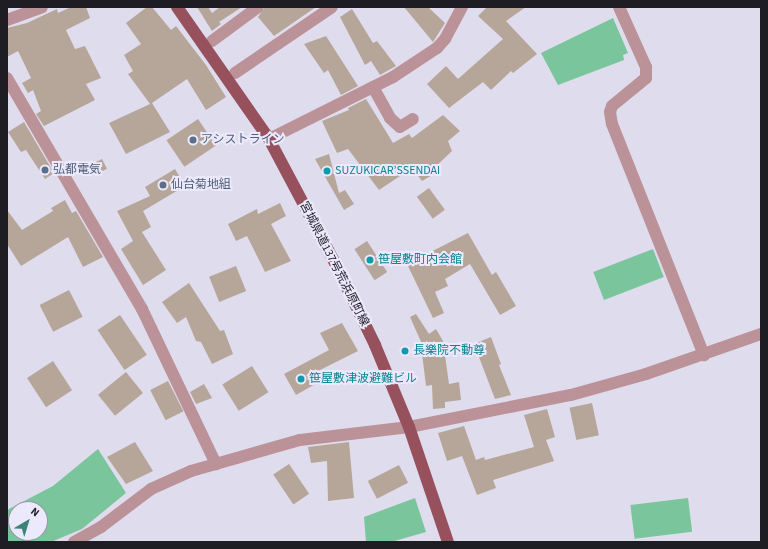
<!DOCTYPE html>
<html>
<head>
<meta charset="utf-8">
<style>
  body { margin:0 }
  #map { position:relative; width:768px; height:549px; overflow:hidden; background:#dfdcee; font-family:"Source Sans 3","Noto Sans JP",sans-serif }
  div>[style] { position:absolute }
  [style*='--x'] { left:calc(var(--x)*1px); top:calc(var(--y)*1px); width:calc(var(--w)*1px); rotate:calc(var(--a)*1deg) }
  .green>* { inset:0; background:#7ac59c; transform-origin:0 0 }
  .building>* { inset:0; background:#b6a699; transform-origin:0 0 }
  .minor>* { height:12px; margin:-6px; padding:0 6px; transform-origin:6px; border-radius:6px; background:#bb9298 }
  .major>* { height:12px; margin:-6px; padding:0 6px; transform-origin:6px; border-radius:6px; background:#96515d }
  .dots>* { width:11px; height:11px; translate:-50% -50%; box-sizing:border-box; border:2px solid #ece9fc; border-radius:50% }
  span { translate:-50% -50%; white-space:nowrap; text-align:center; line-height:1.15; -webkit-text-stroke:4px #ece9fc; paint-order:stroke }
  .service-label { font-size:12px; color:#4e5e75 }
  .left { translate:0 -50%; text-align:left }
  .culture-label { font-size:12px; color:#0d838f }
  .street-label { font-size:12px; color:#1e1d24 }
  .frame { position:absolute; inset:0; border:8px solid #1e1d24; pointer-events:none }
  .north { position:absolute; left:8px; top:501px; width:40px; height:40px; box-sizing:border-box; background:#ece9fc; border:1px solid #9a97a6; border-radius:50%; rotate:38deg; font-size:11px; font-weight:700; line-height:16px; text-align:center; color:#1e1d24 }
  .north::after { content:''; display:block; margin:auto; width:14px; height:18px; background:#3d837a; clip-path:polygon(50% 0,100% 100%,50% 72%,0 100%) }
</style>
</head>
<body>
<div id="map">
  <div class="green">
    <i style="clip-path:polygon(613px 18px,628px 53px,623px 55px,624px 60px,558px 85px,541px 53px)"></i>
    <i style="left:653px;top:249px;width:30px;height:64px;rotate:69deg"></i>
    <i style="clip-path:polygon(evenodd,98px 449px,126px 493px,82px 529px,51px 542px,7px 542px,7px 510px,53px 486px,98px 449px,16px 509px,40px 509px,40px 533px,16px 533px,16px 509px)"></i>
    <i style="clip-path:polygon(415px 498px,426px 532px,391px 542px,366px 542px,364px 517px)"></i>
    <i style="left:688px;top:498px;width:34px;height:58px;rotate:83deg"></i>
  </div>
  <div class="building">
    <i style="clip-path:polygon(71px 7px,86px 7px,90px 18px,66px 30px,75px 49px,85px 46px,101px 78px,86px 84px,95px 100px,44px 126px,36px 114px,41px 111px,33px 90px,28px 93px,22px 83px,31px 78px,18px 51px,7px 57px,7px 28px,27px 23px,57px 9px,58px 13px)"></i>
    <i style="clip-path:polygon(147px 7px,152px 7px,171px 30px,176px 26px,206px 65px,226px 97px,206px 110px,187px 79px,152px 103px,170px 132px,126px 154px,109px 123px,150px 104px,128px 74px,133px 71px,124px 55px,141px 44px,126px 23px)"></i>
    <i style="clip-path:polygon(197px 7px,208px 7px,212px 13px,220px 7px,242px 7px,219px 22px,221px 24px,212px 31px)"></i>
    <i style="clip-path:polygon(265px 7px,316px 7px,274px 36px,258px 17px)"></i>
    <i style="clip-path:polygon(404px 7px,428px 7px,445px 23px,433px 42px)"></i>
    <i style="clip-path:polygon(487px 7px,526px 7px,506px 21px,537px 54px,513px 73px,511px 71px,491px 90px,483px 82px,449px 108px,427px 84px,446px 66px,458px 79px,503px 39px,478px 16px)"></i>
    <i style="clip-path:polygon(352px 9px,373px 43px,377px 41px,396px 66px,380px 75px,371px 61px,365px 65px,340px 17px)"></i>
    <i style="clip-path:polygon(326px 36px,358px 86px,341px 95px,328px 70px,324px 73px,304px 44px)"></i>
    <i style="clip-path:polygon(366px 99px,393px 143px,409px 134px,412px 138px,443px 115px,460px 131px,448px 141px,452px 151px,433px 169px,436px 173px,422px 181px,412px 168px,379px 190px,348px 149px,337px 153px,322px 121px,349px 110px,348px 108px)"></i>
    <i style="left:198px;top:119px;width:32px;height:38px;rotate:56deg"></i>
    <i style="clip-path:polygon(24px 122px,54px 173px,45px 179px,26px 150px,21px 152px,8px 132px)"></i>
    <i style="clip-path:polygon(329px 154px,339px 193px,345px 190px,354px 204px,344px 210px,315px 159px)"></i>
    <i style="left:102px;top:159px;width:11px;height:14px;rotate:63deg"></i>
    <i style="clip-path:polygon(175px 169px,185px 186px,143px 211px,151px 227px,142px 232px,166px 270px,143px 285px,121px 249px,133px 241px,117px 211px,150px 196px,145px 187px)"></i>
    <i style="left:429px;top:188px;width:27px;height:15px;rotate:54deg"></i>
    <i style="clip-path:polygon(65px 200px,72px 213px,76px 211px,103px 257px,83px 267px,68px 237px,21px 266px,7px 244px,7px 210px,22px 230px,53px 211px,51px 208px)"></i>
    <i style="clip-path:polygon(280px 203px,286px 216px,271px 224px,291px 261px,265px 272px,247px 236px,236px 241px,228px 224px,257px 209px,258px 214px)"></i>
    <i style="clip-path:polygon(468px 233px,492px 275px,496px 272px,516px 306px,500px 315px,470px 264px,445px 279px,448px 286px,435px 292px,444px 313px,433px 318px,407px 264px)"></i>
    <i style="left:367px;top:241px;width:37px;height:15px;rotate:57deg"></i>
    <i style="left:236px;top:266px;width:27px;height:29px;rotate:68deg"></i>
    <i style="clip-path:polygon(189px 283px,220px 331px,224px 330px,233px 354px,212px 364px,201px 342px,196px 341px,186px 317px,177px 323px,162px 302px)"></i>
    <i style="left:69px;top:290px;width:30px;height:33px;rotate:63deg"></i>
    <i style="clip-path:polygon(416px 314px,429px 334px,436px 329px,443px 341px,449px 384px,459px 382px,461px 400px,445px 402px,445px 408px,433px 409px,432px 385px,426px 386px,422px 353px,426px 353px,410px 317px)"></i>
    <i style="left:120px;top:315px;width:48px;height:27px;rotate:56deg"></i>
    <i style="clip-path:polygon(342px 323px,358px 351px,312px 374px,317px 383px,296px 395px,284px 374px,329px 350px,320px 333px)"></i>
    <i style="clip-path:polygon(491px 337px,501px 364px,499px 365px,511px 395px,495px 399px,474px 344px)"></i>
    <i style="left:53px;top:361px;width:35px;height:31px;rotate:57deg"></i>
    <i style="left:252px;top:366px;width:31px;height:35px;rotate:58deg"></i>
    <i style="left:126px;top:372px;width:27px;height:36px;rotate:51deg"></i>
    <i style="left:168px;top:381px;width:34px;height:20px;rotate:63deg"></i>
    <i style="clip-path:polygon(204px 384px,212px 398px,196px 404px,190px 392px)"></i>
    <i style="left:592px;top:403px;width:33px;height:23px;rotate:78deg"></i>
    <i style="clip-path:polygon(547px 409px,555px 437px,546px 440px,554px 461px,493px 480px,496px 488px,477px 495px,462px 456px,447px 461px,438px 433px,464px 426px,476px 460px,484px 457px,485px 460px,534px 447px,524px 415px)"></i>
    <i style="clip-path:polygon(135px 442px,153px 471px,126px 484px,107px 457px)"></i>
    <i style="clip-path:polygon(349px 442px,354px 498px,328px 501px,327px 461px,311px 463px,308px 447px)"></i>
    <i style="left:289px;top:464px;width:36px;height:19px;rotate:56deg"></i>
    <i style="left:399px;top:465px;width:20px;height:35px;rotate:63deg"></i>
  </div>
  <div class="minor">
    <i style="--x:619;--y:7;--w:66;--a:65.8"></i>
    <i style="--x:646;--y:67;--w:11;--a:90"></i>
    <i style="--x:646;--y:78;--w:44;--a:140.5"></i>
    <i style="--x:612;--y:106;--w:6;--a:108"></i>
    <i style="--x:610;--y:112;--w:12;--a:81"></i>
    <i style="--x:612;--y:124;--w:249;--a:68.3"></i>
    <i style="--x:7;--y:20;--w:37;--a:-20"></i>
    <i style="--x:212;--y:41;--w:57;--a:-36.5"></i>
    <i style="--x:235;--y:73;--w:117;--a:-34.2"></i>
    <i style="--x:7;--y:78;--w:268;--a:59.7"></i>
    <i style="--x:142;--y:309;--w:172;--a:64.5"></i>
    <i style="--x:373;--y:87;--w:35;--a:61"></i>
    <i style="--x:390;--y:118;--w:13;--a:42"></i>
    <i style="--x:400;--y:127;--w:15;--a:-32"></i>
    <i style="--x:269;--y:139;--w:139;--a:-26.6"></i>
    <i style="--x:393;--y:77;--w:53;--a:-33.4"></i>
    <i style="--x:437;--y:48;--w:12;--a:-48"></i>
    <i style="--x:445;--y:39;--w:36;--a:-62"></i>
    <i style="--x:74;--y:542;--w:31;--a:-29"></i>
    <i style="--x:101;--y:527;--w:63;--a:-37.2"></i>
    <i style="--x:151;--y:489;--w:44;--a:-24.2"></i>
    <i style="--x:191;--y:471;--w:113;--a:-15.9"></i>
    <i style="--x:300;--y:440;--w:110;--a:-6.8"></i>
    <i style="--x:409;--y:427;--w:165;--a:-11.2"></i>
    <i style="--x:571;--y:395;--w:78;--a:-15.6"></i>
    <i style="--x:646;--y:374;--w:122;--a:-19.2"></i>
  </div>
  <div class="major">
    <i style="--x:177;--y:7;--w:161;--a:55.1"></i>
    <i style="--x:269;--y:139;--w:143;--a:62"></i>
    <i style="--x:336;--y:265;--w:89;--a:64"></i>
    <i style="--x:375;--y:345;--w:89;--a:67.5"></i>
    <i style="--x:409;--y:427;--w:121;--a:71.3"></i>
  </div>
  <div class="dots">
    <i style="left:193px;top:140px;background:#5c6f8a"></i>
    <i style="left:45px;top:170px;background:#5c6f8a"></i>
    <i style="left:327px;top:171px;background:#0f9aa8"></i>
    <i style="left:163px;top:185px;background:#5c6f8a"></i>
    <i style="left:370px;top:260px;background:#0f9aa8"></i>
    <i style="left:405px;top:351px;background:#0f9aa8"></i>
    <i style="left:301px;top:379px;background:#0f9aa8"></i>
  </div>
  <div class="service-label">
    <span class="left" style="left:201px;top:140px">アシストライン</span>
    <span class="left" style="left:53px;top:170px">弘都電気</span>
    <span class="left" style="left:171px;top:185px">仙台菊地組</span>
  </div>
  <div class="culture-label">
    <span class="left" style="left:335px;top:171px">SUZUKICAR’SSENDAI</span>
    <span class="left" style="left:378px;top:260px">笹屋敷町内会館</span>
    <span class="left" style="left:413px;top:351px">長樂院不動尊</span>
    <span class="left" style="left:309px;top:379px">笹屋敷津波避難ビル</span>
  </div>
  <div class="street-label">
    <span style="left:334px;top:264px;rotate:63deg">宮城県道137号荒浜原町線</span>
  </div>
  <div class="frame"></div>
  <div class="north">N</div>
</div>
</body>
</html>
